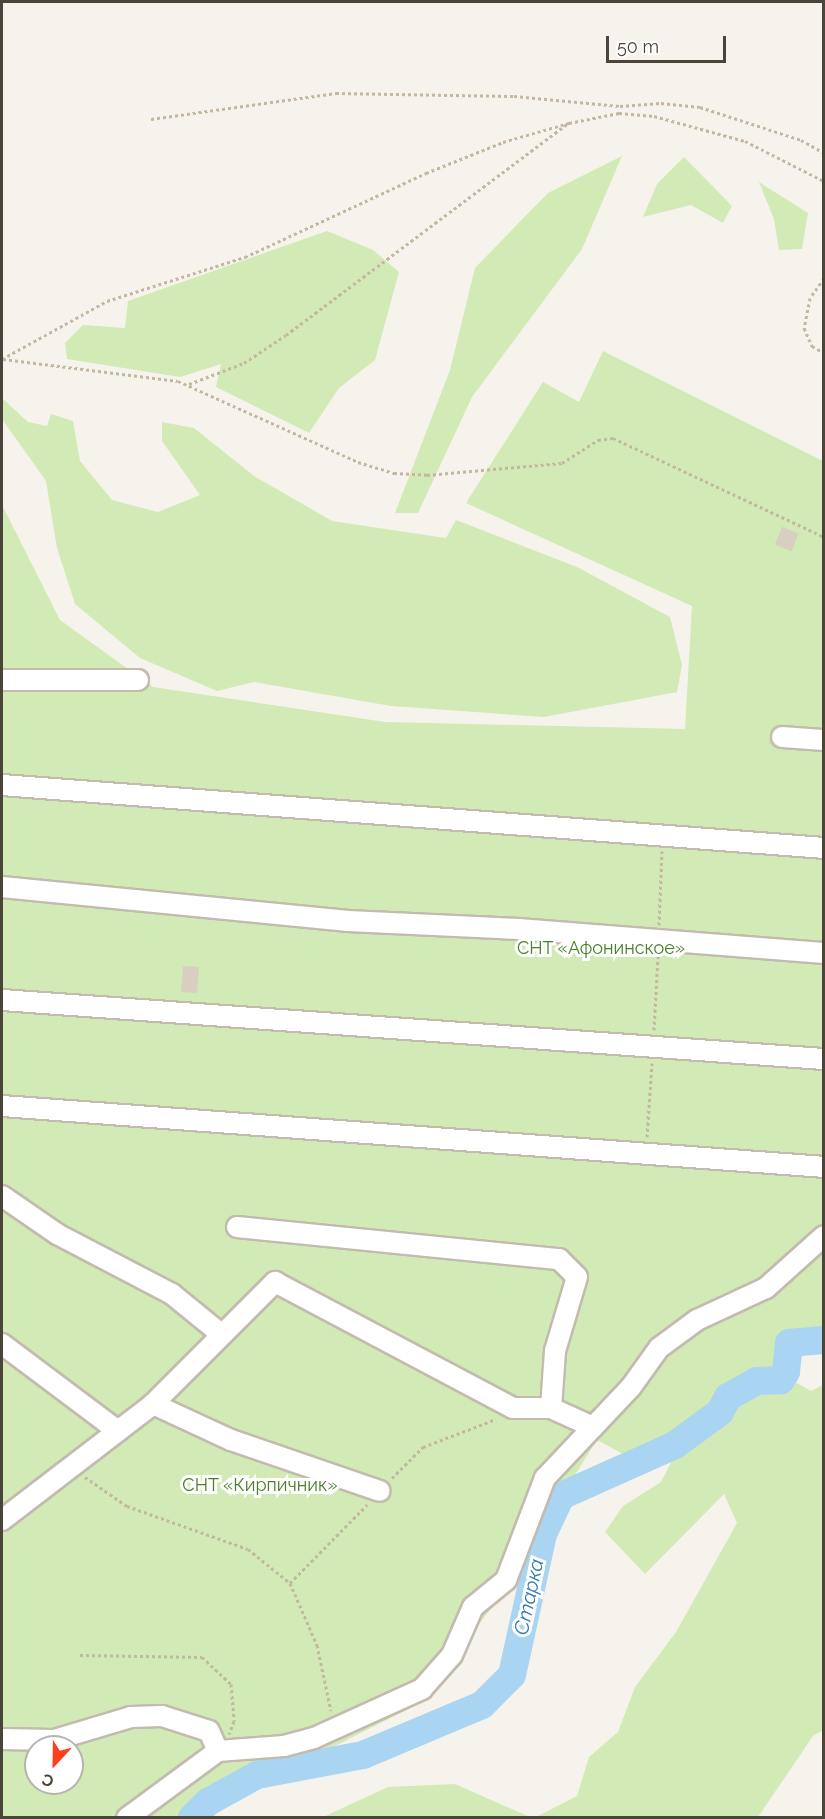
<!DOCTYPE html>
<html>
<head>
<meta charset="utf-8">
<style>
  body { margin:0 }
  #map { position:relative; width:825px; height:1819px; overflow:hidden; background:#f6f3ec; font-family:Raleway,sans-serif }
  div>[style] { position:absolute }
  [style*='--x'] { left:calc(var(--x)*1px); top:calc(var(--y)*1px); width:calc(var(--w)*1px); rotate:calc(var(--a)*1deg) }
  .green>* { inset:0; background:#d2eab5 }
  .river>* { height:28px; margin:-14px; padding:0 14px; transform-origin:14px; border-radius:14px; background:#a9d4f2 }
  .building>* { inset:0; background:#d8cfc1; transform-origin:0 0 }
  .path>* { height:3px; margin-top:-1.5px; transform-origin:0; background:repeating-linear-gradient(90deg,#c4b79f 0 3px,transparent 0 6px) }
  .roads { filter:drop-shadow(2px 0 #c2bbae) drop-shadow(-2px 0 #c2bbae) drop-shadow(0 2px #c2bbae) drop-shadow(0 -2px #c2bbae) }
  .minor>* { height:20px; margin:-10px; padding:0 10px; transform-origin:10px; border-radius:10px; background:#fff }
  span { translate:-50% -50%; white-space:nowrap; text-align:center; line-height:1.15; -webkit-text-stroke:6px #fff; paint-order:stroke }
  .park-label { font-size:18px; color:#4a7f2a }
  .water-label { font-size:20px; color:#2e7ab2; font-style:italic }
  .frame { position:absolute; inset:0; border:3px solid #4b4439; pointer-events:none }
  .north { position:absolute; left:24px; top:1735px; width:60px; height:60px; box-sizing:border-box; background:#fff; border:2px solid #b7b4b0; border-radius:50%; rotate:202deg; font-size:16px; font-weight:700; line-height:24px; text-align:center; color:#4b4439 }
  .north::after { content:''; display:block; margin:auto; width:21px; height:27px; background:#fc3f1d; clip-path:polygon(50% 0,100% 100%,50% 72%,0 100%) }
  .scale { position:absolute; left:606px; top:36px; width:120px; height:27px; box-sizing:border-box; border:3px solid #4b4439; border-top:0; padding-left:8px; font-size:18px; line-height:21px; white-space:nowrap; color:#4b4439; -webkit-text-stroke:4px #fff; paint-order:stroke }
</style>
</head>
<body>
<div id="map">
  <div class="green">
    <i style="clip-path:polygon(622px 156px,582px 249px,472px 397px,418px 513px,395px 513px,450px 370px,475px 268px,548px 193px)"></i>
    <i style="clip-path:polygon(684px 157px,732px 206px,723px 223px,691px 205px,643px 217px,657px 184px)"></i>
    <i style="clip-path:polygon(759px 182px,808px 213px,802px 249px,779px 250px,774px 219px)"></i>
    <i style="clip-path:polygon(327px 231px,373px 250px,399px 272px,375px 360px,339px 388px,309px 433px,216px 387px,221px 364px,180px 377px,67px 359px,65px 343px,83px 325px,125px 328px,128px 301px)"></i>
    <i style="clip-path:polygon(evenodd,603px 351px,823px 461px,823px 1340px,789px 1343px,786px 1372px,781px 1380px,757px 1381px,728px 1397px,720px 1412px,675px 1445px,636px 1461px,597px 1440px,493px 1606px,416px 1705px,195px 1817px,2px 1817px,2px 505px,60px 620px,153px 687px,385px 722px,685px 729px,692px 606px,466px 503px,543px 382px,579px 402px,603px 351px,36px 1747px,72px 1747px,72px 1783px,36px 1783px,36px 1747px)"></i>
    <i style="clip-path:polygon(2px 398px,28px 422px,47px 426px,51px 414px,73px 421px,80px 461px,112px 500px,158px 512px,200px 495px,162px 441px,162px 422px,194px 428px,254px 476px,332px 521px,446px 538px,456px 520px,577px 567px,670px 617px,682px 665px,677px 692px,544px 717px,391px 706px,254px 682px,217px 691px,140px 658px,75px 604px,57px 548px,46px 481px,2px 419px)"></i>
    <i style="clip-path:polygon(797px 1383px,811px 1391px,823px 1385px,823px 1730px,813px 1736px,758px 1817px,536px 1817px,577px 1796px,589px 1757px,618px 1732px,635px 1687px,676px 1632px,737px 1523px,724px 1494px,645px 1574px,605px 1532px,623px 1506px,661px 1482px,674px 1457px,728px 1418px,731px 1404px,760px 1390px)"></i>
    <i style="clip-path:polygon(455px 1784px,530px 1817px,323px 1817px,388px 1787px)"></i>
  </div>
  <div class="river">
    <i style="--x:192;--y:1818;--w:23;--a:-45"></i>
    <i style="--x:208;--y:1802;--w:56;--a:-28.9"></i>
    <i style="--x:257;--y:1775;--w:108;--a:-10.7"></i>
    <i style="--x:363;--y:1755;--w:129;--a:-22.8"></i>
    <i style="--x:482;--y:1705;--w:42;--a:-45"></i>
    <i style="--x:512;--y:1675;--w:144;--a:-77.6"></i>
    <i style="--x:543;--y:1534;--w:42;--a:-64.7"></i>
    <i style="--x:561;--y:1496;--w:125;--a:-24.1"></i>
    <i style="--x:675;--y:1445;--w:56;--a:-36.3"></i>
    <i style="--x:720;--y:1412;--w:17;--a:-62"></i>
    <i style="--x:728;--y:1397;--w:33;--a:-29"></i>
    <i style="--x:757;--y:1381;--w:24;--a:-2"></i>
    <i style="--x:781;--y:1380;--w:9;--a:-58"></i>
    <i style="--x:786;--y:1372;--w:29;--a:-84"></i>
    <i style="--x:789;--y:1343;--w:35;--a:-5"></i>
  </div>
  <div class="building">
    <i style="left:782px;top:527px;width:18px;height:19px;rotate:22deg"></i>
    <i style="left:183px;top:966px;width:16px;height:26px;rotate:4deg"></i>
  </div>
  <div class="path">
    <i style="--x:151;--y:119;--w:187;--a:-8"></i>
    <i style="--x:336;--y:93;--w:178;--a:1"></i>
    <i style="--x:514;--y:96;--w:106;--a:5.4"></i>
    <i style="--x:620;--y:106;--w:41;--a:-4.2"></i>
    <i style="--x:661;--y:103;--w:39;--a:6"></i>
    <i style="--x:700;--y:107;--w:106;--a:18.1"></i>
    <i style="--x:801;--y:140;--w:26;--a:29"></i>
    <i style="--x:824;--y:278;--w:24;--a:125"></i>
    <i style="--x:810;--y:298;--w:31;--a:101"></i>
    <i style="--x:804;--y:328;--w:20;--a:66"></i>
    <i style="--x:812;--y:346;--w:14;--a:30"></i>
    <i style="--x:2;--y:359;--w:120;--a:-28.9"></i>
    <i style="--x:107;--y:301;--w:145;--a:-17.7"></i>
    <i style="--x:245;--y:257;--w:200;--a:-24.9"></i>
    <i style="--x:426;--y:173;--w:83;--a:-21.9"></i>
    <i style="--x:503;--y:142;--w:69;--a:-16.1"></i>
    <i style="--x:569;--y:123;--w:51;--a:-11.3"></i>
    <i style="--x:619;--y:113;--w:35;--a:5"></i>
    <i style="--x:654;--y:116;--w:94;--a:15.4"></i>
    <i style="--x:745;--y:141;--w:89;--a:26.9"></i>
    <i style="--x:3;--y:359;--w:176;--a:7.2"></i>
    <i style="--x:178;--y:381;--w:197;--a:24.2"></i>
    <i style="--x:358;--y:462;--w:38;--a:17"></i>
    <i style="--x:394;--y:473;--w:33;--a:3"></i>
    <i style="--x:427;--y:475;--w:136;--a:-5.1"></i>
    <i style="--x:562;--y:463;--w:43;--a:-32.6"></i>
    <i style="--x:598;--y:440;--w:15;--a:-8"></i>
    <i style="--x:613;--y:438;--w:233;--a:25.1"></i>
    <i style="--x:189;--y:384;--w:59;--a:-20.9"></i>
    <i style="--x:244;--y:363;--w:50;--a:-33.7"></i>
    <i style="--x:286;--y:335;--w:351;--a:-36.9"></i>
    <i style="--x:659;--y:925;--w:74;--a:-87.7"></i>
    <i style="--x:654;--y:1030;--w:75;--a:-86.9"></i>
    <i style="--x:647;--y:1137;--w:74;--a:-86.1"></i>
    <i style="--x:85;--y:1477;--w:51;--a:34.6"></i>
    <i style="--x:127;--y:1506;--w:128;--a:19.6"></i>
    <i style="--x:248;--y:1549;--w:54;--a:39"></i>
    <i style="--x:290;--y:1583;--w:68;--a:66.5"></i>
    <i style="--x:317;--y:1645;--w:67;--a:78"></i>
    <i style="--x:392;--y:1478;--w:44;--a:-45"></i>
    <i style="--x:423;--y:1447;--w:78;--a:-21"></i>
    <i style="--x:290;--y:1583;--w:110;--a:-45.4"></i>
    <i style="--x:80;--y:1655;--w:122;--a:0.9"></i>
    <i style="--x:202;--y:1657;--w:40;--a:43"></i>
    <i style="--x:231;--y:1684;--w:37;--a:85"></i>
    <i style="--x:234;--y:1721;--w:14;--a:111"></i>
  </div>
  <div class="roads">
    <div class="minor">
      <i style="--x:2;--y:680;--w:136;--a:0"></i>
      <i style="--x:782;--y:737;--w:42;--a:4.1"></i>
      <i style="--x:2;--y:785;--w:824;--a:4.38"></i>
      <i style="--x:2;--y:887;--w:348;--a:5.6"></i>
      <i style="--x:348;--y:921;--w:171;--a:2.7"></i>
      <i style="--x:519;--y:929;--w:306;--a:4.5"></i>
      <i style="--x:2;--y:1000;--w:824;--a:4.11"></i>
      <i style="--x:2;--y:1106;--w:824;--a:4.24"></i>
      <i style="--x:2;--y:1196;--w:67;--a:34.6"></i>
      <i style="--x:57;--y:1234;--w:130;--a:27.6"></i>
      <i style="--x:172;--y:1294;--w:63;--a:39.2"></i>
      <i style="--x:237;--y:1227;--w:324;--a:5.7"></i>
      <i style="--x:559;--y:1259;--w:25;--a:45"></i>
      <i style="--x:577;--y:1277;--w:77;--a:106.6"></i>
      <i style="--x:555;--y:1351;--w:57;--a:94"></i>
      <i style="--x:2;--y:1344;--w:145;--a:36.9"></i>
      <i style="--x:153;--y:1404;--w:86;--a:24.8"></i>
      <i style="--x:231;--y:1440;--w:157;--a:18.9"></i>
      <i style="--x:2;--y:1520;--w:190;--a:-37.5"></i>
      <i style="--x:153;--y:1404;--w:173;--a:-45"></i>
      <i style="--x:275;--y:1282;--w:269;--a:27.9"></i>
      <i style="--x:513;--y:1408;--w:38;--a:0"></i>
      <i style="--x:551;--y:1408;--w:46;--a:24.3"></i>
      <i style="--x:2;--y:1739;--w:52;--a:1.1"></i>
      <i style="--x:54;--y:1740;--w:80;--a:-16.6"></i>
      <i style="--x:131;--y:1717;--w:31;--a:-2"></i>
      <i style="--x:162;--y:1716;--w:49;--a:17.7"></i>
      <i style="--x:209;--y:1731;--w:22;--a:66"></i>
      <i style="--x:218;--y:1751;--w:113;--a:143.6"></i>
      <i style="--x:218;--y:1751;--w:66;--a:-4.3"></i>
      <i style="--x:284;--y:1746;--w:31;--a:-15"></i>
      <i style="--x:314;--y:1738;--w:119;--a:-24.4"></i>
      <i style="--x:422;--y:1689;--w:45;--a:-48.6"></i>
      <i style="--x:452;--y:1655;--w:52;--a:-66.4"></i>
      <i style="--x:473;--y:1607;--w:43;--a:-39.3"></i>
      <i style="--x:506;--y:1580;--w:109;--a:-69.1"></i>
      <i style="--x:545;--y:1478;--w:125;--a:-46.6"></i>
      <i style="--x:631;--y:1387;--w:48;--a:-54.3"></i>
      <i style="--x:659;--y:1348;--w:47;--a:-36.4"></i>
      <i style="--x:697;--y:1320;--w:76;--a:-24.9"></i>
      <i style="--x:766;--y:1288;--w:78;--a:-41.9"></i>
    </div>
  </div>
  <div class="park-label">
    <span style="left:601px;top:948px">СНТ «Афонинское»</span>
    <span style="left:260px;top:1485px">СНТ «Кирпичник»</span>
  </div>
  <div class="water-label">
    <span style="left:529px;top:1597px;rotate:-78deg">Старка</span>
  </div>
  <div class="frame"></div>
  <div class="north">С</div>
  <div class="scale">50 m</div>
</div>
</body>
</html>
